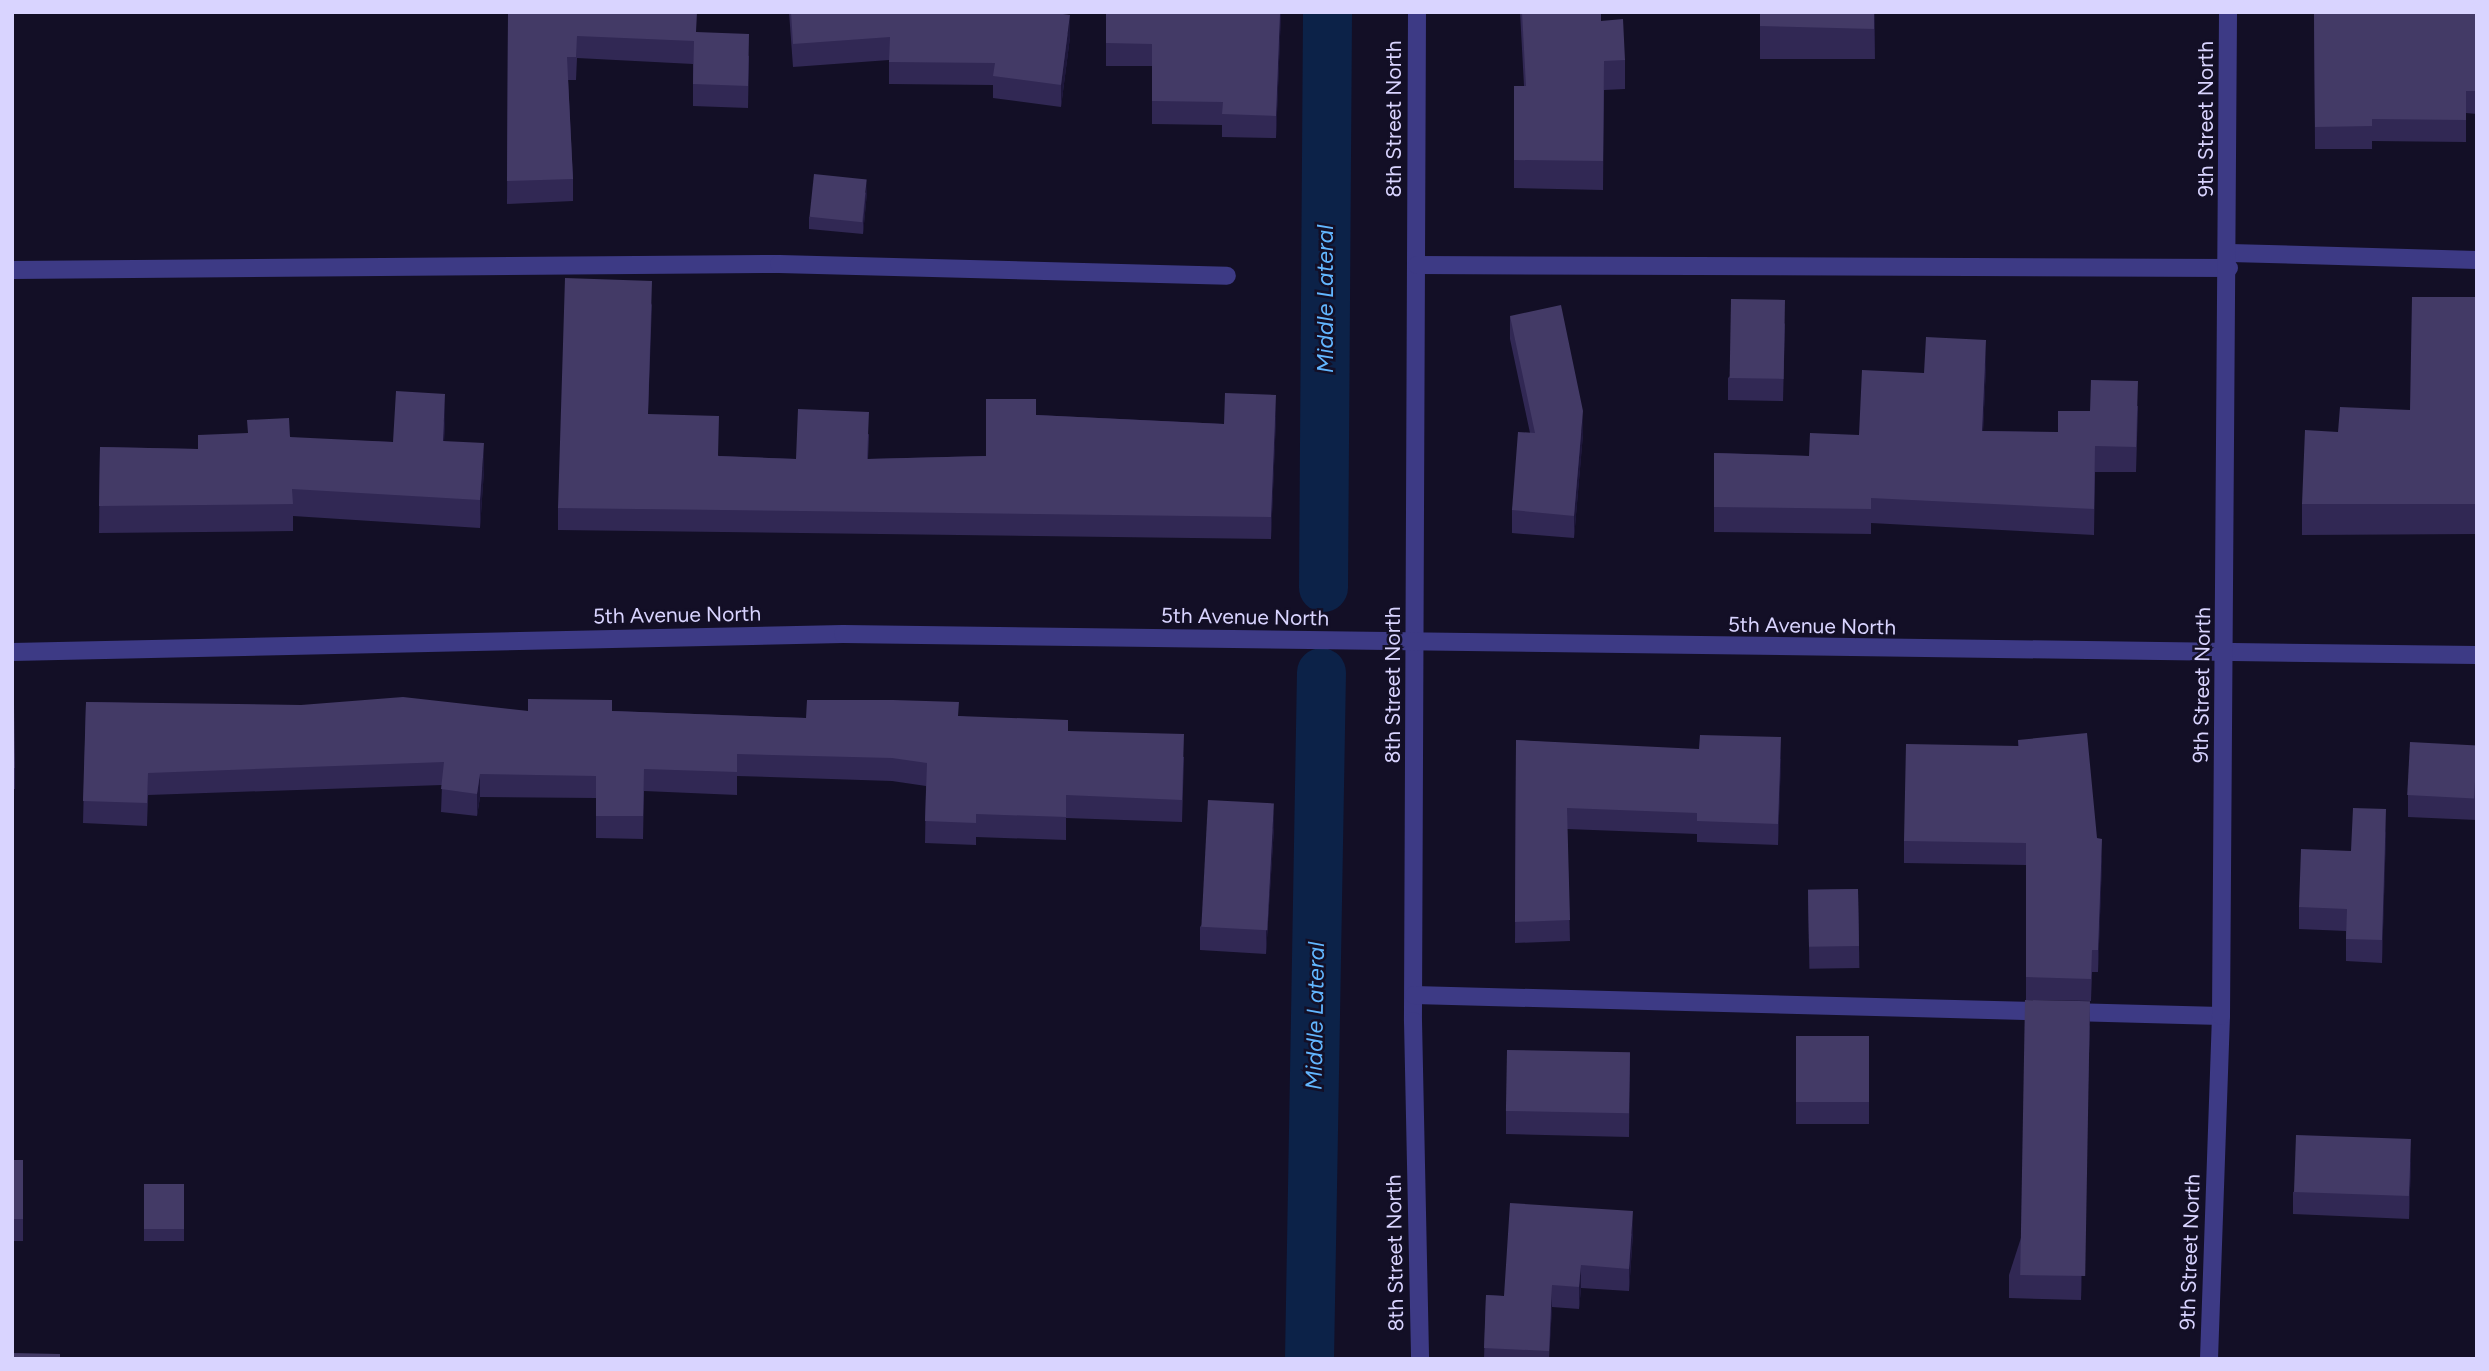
<!DOCTYPE html>
<html>
<head>
<meta charset="utf-8">
<style>
  body { margin:0 }
  #map { position:relative; width:2489px; height:1371px; overflow:hidden; background:#130f26; font-family:Figtree,sans-serif }
  div>[style] { position:absolute }
  [style*='--x'] { left:calc(var(--x)*1px); top:calc(var(--y)*1px); width:calc(var(--w)*1px); rotate:calc(var(--a)*1deg) }
  .canal>* { height:49px; margin:-24.5px; padding:0 24.5px; transform-origin:24.5px; border-radius:24.5px; background:#0c2248 }
  .minor>* { height:18px; margin:-9px; padding:0 9px; transform-origin:9px; border-radius:9px; background:#3d3a85 }
  .wall>* { inset:0; background:#312854; transform-origin:0 0 }
  .shaded-wall>* { inset:0; background:#1d163a }
  .building>* { inset:0; background:#433a66; transform-origin:0 0 }
  span { translate:-50% -50%; white-space:nowrap; text-align:center; line-height:1.15; -webkit-text-stroke:5px #130f26; paint-order:stroke }
  .street-label { font-size:21px; color:#d9d4ff }
  .water-label { font-size:23px; color:#62b6ff; font-style:italic }
  .frame { position:absolute; inset:0; border:14px solid #d9d4ff; pointer-events:none }
</style>
</head>
<body>
<div id="map">
  <div class="canal">
    <i style="--x:1323;--y:587;--w:575;--a:-89.6"></i>
    <i style="--x:1309;--y:1359;--w:687;--a:-89"></i>
  </div>
  <div class="minor">
    <i style="--x:1417;--y:12;--w:1009;--a:90.23"></i>
    <i style="--x:1413;--y:1021;--w:338;--a:88.8"></i>
    <i style="--x:2230;--y:253;--w:247;--a:1.6"></i>
    <i style="--x:1417;--y:265;--w:812;--a:0.21"></i>
    <i style="--x:12;--y:270;--w:767;--a:-0.45"></i>
    <i style="--x:779;--y:264;--w:448;--a:1.5"></i>
    <i style="--x:12;--y:652;--w:831;--a:-1.24"></i>
    <i style="--x:843;--y:634;--w:1634;--a:0.74"></i>
    <i style="--x:1414;--y:995;--w:807;--a:1.49"></i>
    <i style="--x:2209;--y:1359;--w:343;--a:-88"></i>
    <i style="--x:2221;--y:1016;--w:1004;--a:-89.6"></i>
  </div>
  <div class="wall">
    <i style="clip-path:polygon(508px 12px,697px 32px,749px 56px,748px 108px,693px 106px,693px 64px,577px 58px,576px 80px,568px 80px,573px 179px,573px 201px,507px 204px)"></i>
    <i style="clip-path:polygon(789px 12px,1049px 12px,1070px 37px,1061px 107px,993px 98px,993px 85px,889px 84px,889px 60px,793px 67px)"></i>
    <i style="clip-path:polygon(1106px 12px,1281px 12px,1276px 138px,1222px 137px,1222px 125px,1152px 124px,1152px 66px,1106px 66px)"></i>
    <i style="clip-path:polygon(1520px 12px,1601px 12px,1601px 21px,1625px 60px,1625px 89px,1604px 90px,1603px 190px,1514px 188px,1514px 86px,1524px 86px)"></i>
    <i style="left:1760px;top:12px;width:115px;height:47px"></i>
    <i style="clip-path:polygon(2314px 12px,2477px 12px,2477px 114px,2466px 113px,2466px 142px,2372px 141px,2372px 149px,2315px 149px)"></i>
    <i style="clip-path:polygon(867px 192px,863px 234px,809px 229px,809px 217px)"></i>
    <i style="clip-path:polygon(2477px 297px,2477px 534px,2302px 535px,2302px 504px,2338px 432px,2410px 410px)"></i>
    <i style="clip-path:polygon(652px 303px,648px 414px,719px 456px,796px 459px,869px 434px,868px 459px,986px 456px,1036px 415px,1224px 424px,1276px 417px,1271px 539px,558px 530px,558px 508px)"></i>
    <i style="clip-path:polygon(1510px 316px,1583px 434px,1574px 538px,1512px 533px,1512px 510px,1530px 433px,1510px 339px)"></i>
    <i style="clip-path:polygon(1785px 323px,1783px 401px,1728px 400px,1728px 378px)"></i>
    <i style="clip-path:polygon(1986px 365px,1983px 431px,2058px 432px,2090px 411px,2138px 406px,2136px 472px,2095px 472px,2094px 535px,1871px 523px,1871px 534px,1714px 532px,1714px 453px,1809px 456px,1859px 435px,1924px 373px)"></i>
    <i style="clip-path:polygon(445px 421px,444px 441px,484px 470px,480px 528px,293px 516px,293px 531px,99px 533px,100px 447px,198px 449px,198px 435px,393px 442px)"></i>
    <i style="clip-path:polygon(86px 702px,528px 711px,612px 711px,806px 718px,959px 716px,1068px 731px,1184px 757px,1182px 822px,1066px 818px,1066px 840px,976px 837px,976px 845px,925px 843px,926px 786px,892px 781px,737px 776px,737px 795px,644px 791px,643px 839px,596px 838px,596px 798px,480px 797px,477px 816px,441px 812px,442px 785px,148px 795px,147px 826px,83px 823px)"></i>
    <i style="clip-path:polygon(12px 704px,15px 768px,15px 789px,12px 789px)"></i>
    <i style="clip-path:polygon(1516px 740px,1781px 759px,1778px 845px,1697px 842px,1697px 834px,1567px 829px,1570px 941px,1515px 943px)"></i>
    <i style="clip-path:polygon(2018px 740px,2097px 838px,2102px 861px,2098px 972px,2092px 972px,2091px 1001px,2026px 1000px,2026px 865px,1904px 863px,1904px 841px,2018px 746px)"></i>
    <i style="clip-path:polygon(2477px 745px,2477px 820px,2408px 817px,2408px 795px)"></i>
    <i style="clip-path:polygon(1274px 827px,1266px 954px,1200px 950px,1200px 927px)"></i>
    <i style="clip-path:polygon(2386px 832px,2382px 963px,2346px 961px,2346px 931px,2299px 929px,2299px 907px,2351px 851px)"></i>
    <i style="left:1858px;top:889px;width:79px;height:50px;rotate:89deg"></i>
    <i style="clip-path:polygon(2090px 1024px,2081px 1300px,2009px 1298px,2009px 1275px)"></i>
    <i style="left:1796px;top:1036px;width:73px;height:88px"></i>
    <i style="clip-path:polygon(1630px 1053px,1629px 1137px,1506px 1134px,1506px 1111px)"></i>
    <i style="left:12px;top:1160px;width:11px;height:81px"></i>
    <i style="clip-path:polygon(2411px 1162px,2409px 1219px,2293px 1214px,2293px 1192px)"></i>
    <i style="left:144px;top:1184px;width:40px;height:57px"></i>
    <i style="clip-path:polygon(1633px 1233px,1629px 1291px,1581px 1288px,1579px 1309px,1552px 1307px,1549px 1359px,1484px 1359px,1486px 1295px,1504px 1296px)"></i>
  </div>
  <div class="shaded-wall">
    <i style="clip-path:polygon(1280px 12px,1281px 12px,1276px 138px,1276px 116px)"></i>
    <i style="clip-path:polygon(1874px 12px,1875px 12px,1874px 62px)"></i>
    <i style="clip-path:polygon(1070px 15px,1070px 37px,1061px 107px,1061px 85px)"></i>
    <i style="clip-path:polygon(867px 180px,867px 192px,863px 234px,863px 223px)"></i>
    <i style="clip-path:polygon(1986px 340px,1986px 365px,1982px 456px,1982px 431px)"></i>
    <i style="clip-path:polygon(445px 394px,445px 421px,443px 468px,443px 441px)"></i>
    <i style="clip-path:polygon(1276px 395px,1276px 417px,1271px 539px,1271px 517px)"></i>
    <i style="clip-path:polygon(1583px 411px,1583px 434px,1574px 538px,1574px 516px)"></i>
    <i style="clip-path:polygon(484px 443px,484px 470px,480px 528px,480px 500px)"></i>
    <i style="clip-path:polygon(1781px 737px,1781px 759px,1778px 845px,1778px 824px)"></i>
    <i style="clip-path:polygon(480px 774px,480px 797px,477px 816px,477px 794px)"></i>
    <i style="clip-path:polygon(1274px 804px,1274px 827px,1266px 954px,1266px 932px)"></i>
    <i style="clip-path:polygon(2386px 809px,2386px 832px,2382px 963px,2382px 940px)"></i>
    <i style="clip-path:polygon(2102px 839px,2102px 861px,2098px 972px,2098px 950px)"></i>
    <i style="clip-path:polygon(2090px 1001px,2090px 1024px,2081px 1300px,2081px 1277px)"></i>
    <i style="clip-path:polygon(2411px 1139px,2411px 1162px,2409px 1219px,2409px 1196px)"></i>
    <i style="clip-path:polygon(1633px 1211px,1633px 1233px,1629px 1291px,1629px 1269px)"></i>
    <i style="clip-path:polygon(1581px 1265px,1581px 1288px,1579px 1309px,1579px 1287px)"></i>
    <i style="clip-path:polygon(1552px 1285px,1552px 1307px,1549px 1359px)"></i>
  </div>
  <div class="building">
    <i style="clip-path:polygon(508px 12px,697px 12px,696px 32px,749px 34px,748px 86px,693px 84px,694px 41px,577px 36px,576px 57px,567px 57px,573px 179px,507px 181px)"></i>
    <i style="clip-path:polygon(791px 12px,1049px 12px,1070px 15px,1061px 85px,993px 76px,995px 63px,889px 62px,890px 37px,793px 44px)"></i>
    <i style="clip-path:polygon(1106px 12px,1280px 12px,1276px 116px,1222px 114px,1223px 102px,1152px 101px,1152px 44px,1106px 43px)"></i>
    <i style="clip-path:polygon(1522px 12px,1601px 12px,1601px 21px,1623px 19px,1625px 60px,1604px 61px,1603px 161px,1514px 160px,1514px 86px,1526px 86px)"></i>
    <i style="clip-path:polygon(1760px 12px,1874px 12px,1874px 29px,1760px 26px)"></i>
    <i style="clip-path:polygon(2314px 12px,2477px 12px,2477px 91px,2466px 91px,2466px 120px,2372px 119px,2372px 126px,2315px 127px)"></i>
    <i style="left:814px;top:174px;width:53px;height:43px;rotate:6deg"></i>
    <i style="clip-path:polygon(565px 278px,652px 281px,648px 414px,719px 416px,718px 456px,796px 459px,798px 409px,869px 412px,867px 459px,986px 456px,986px 399px,1036px 399px,1036px 415px,1224px 424px,1225px 393px,1276px 395px,1271px 517px,558px 508px)"></i>
    <i style="clip-path:polygon(2412px 297px,2477px 297px,2477px 504px,2302px 504px,2305px 430px,2338px 432px,2340px 407px,2410px 410px)"></i>
    <i style="left:1731px;top:299px;width:54px;height:79px;rotate:1deg"></i>
    <i style="clip-path:polygon(1561px 305px,1583px 411px,1574px 516px,1512px 510px,1518px 432px,1535px 433px,1510px 316px)"></i>
    <i style="clip-path:polygon(1926px 337px,1986px 340px,1982px 431px,2058px 432px,2058px 411px,2090px 411px,2091px 380px,2138px 381px,2136px 447px,2095px 446px,2094px 509px,1871px 498px,1871px 509px,1714px 507px,1714px 453px,1809px 456px,1810px 433px,1859px 435px,1862px 370px,1924px 373px)"></i>
    <i style="clip-path:polygon(396px 391px,445px 394px,443px 441px,484px 443px,480px 500px,292px 489px,293px 504px,99px 506px,100px 447px,198px 449px,198px 435px,248px 433px,247px 420px,289px 418px,290px 437px,393px 442px)"></i>
    <i style="clip-path:polygon(403px 697px,528px 711px,528px 699px,612px 700px,612px 711px,806px 718px,807px 700px,893px 700px,959px 702px,958px 716px,1068px 720px,1068px 731px,1184px 734px,1182px 800px,1066px 795px,1066px 817px,976px 814px,976px 823px,925px 821px,927px 763px,892px 758px,737px 754px,737px 772px,644px 769px,643px 816px,596px 816px,596px 776px,480px 774px,477px 794px,441px 789px,444px 762px,148px 773px,147px 803px,83px 801px,86px 702px,301px 705px)"></i>
    <i style="clip-path:polygon(12px 704px,14px 704px,15px 768px,12px 768px)"></i>
    <i style="clip-path:polygon(2087px 733px,2097px 838px,2102px 839px,2098px 950px,2092px 950px,2091px 979px,2026px 977px,2026px 843px,1904px 841px,1906px 744px,2019px 746px,2018px 740px)"></i>
    <i style="clip-path:polygon(1700px 735px,1781px 737px,1778px 824px,1697px 821px,1697px 813px,1567px 808px,1570px 920px,1515px 922px,1516px 740px,1699px 749px)"></i>
    <i style="left:2410px;top:742px;width:67px;height:53px;rotate:3deg"></i>
    <i style="left:1208px;top:800px;width:66px;height:127px;rotate:3deg"></i>
    <i style="clip-path:polygon(2353px 808px,2386px 809px,2382px 940px,2346px 939px,2347px 909px,2299px 907px,2301px 849px,2351px 851px)"></i>
    <i style="left:1858px;top:889px;width:57px;height:50px;rotate:89deg"></i>
    <i style="left:2025px;top:1000px;width:65px;height:275px;rotate:1deg"></i>
    <i style="left:1796px;top:1036px;width:73px;height:66px"></i>
    <i style="left:1507px;top:1050px;width:123px;height:61px;rotate:1deg"></i>
    <i style="left:2296px;top:1135px;width:115px;height:57px;rotate:2deg"></i>
    <i style="left:12px;top:1160px;width:11px;height:59px"></i>
    <i style="left:144px;top:1184px;width:40px;height:45px"></i>
    <i style="clip-path:polygon(1510px 1203px,1633px 1211px,1629px 1269px,1581px 1265px,1579px 1287px,1552px 1285px,1549px 1351px,1484px 1348px,1486px 1295px,1504px 1296px)"></i>
    <i style="clip-path:polygon(12px 1353px,60px 1354px,60px 1359px,12px 1359px)"></i>
  </div>
  <div class="street-label">
    <span style="left:1394px;top:119px;rotate:-90deg">8th Street North</span>
    <span style="left:2206px;top:119px;rotate:-90deg">9th Street North</span>
    <span style="left:677px;top:615px;rotate:-1deg">5th Avenue North</span>
    <span style="left:1245px;top:617px;rotate:1deg">5th Avenue North</span>
    <span style="left:1812px;top:626px;rotate:1deg">5th Avenue North</span>
    <span style="left:1393px;top:685px;rotate:-90deg">8th Street North</span>
    <span style="left:2202px;top:685px;rotate:-89deg">9th Street North</span>
    <span style="left:2190px;top:1252px;rotate:-88deg">9th Street North</span>
    <span style="left:1395px;top:1253px;rotate:-91deg">8th Street North</span>
  </div>
  <div class="water-label">
    <span style="left:1325px;top:299px;rotate:-90deg">Middle Lateral</span>
    <span style="left:1315px;top:1016px;rotate:-89deg">Middle Lateral</span>
  </div>
  <div class="frame"></div>
</div>
</body>
</html>
